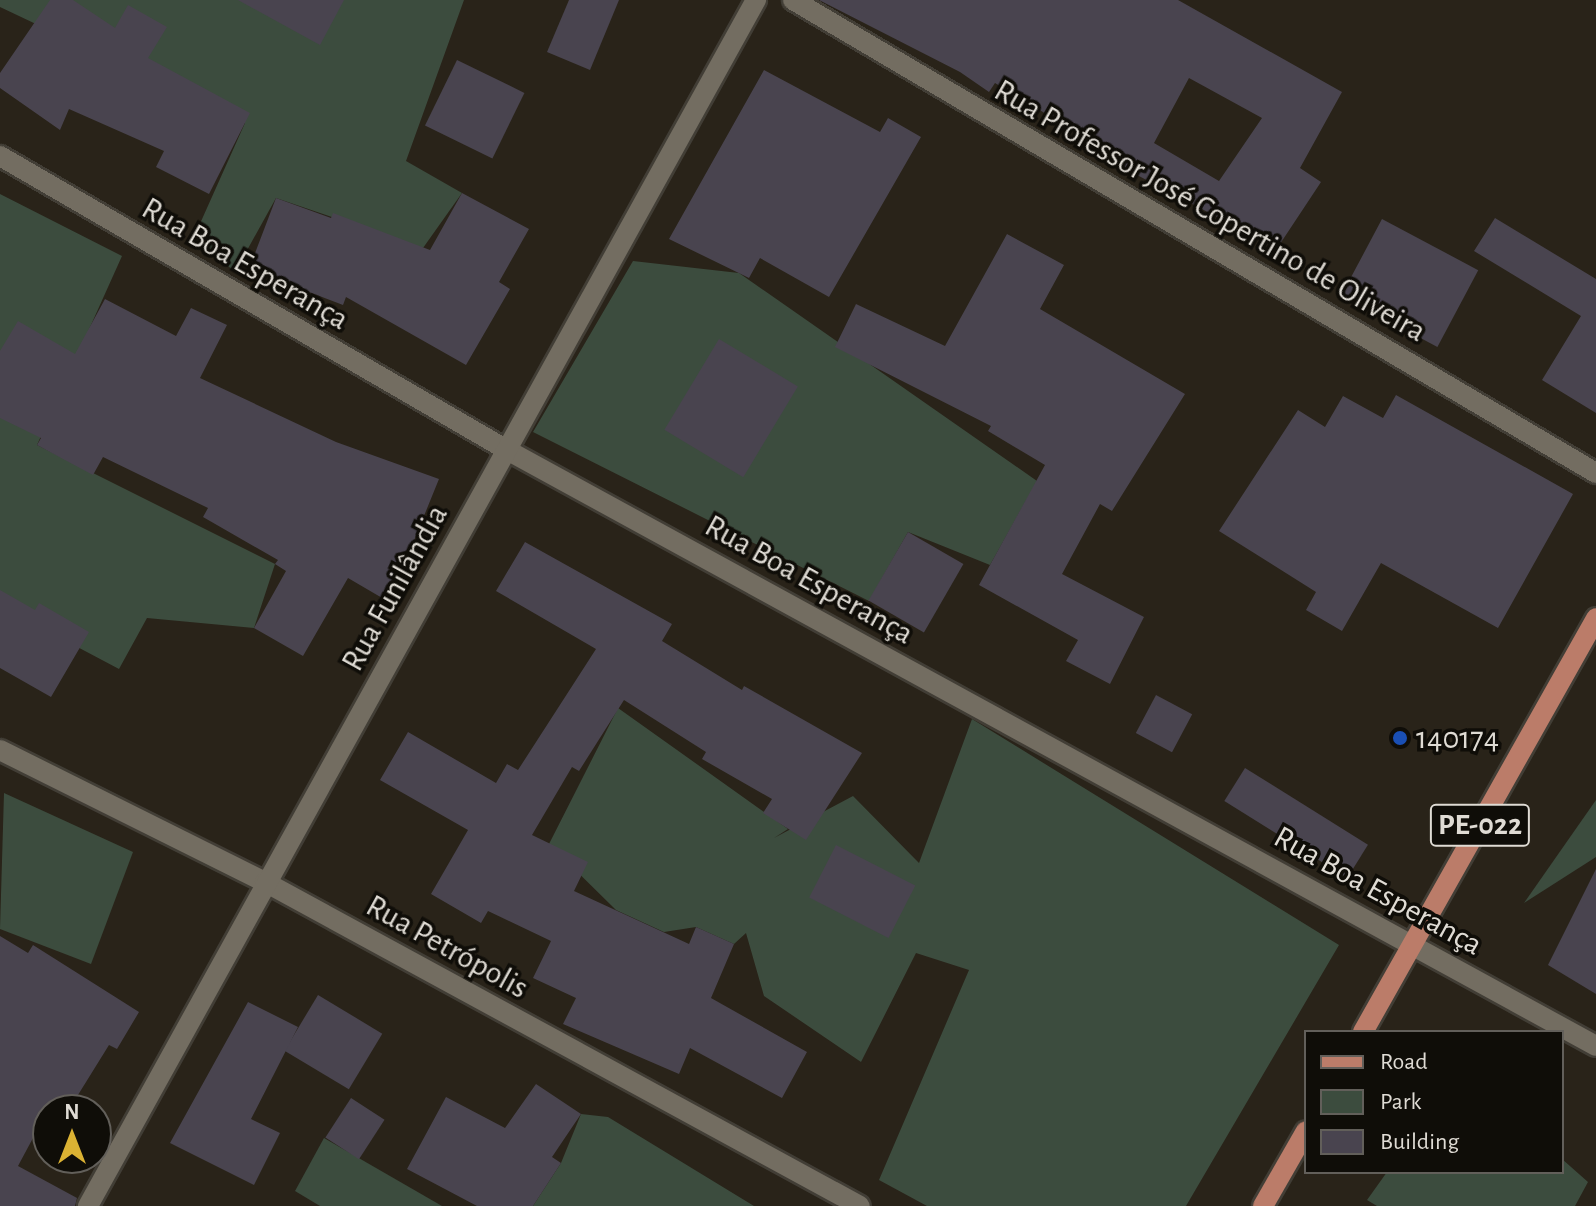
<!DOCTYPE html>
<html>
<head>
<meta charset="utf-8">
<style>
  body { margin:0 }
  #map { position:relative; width:1596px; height:1206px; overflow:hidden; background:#292319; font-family:"Alegreya Sans",sans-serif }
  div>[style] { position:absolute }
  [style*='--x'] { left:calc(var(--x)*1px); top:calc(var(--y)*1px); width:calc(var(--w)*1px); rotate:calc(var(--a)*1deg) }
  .green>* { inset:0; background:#3c4c3e }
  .building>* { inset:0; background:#49444f; transform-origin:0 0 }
  .roads { filter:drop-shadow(2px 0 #423e36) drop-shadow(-2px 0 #423e36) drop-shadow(0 2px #423e36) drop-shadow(0 -2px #423e36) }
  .street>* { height:20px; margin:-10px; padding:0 10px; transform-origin:10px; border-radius:10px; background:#736d61 }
  .primary>* { height:20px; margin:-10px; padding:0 10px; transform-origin:10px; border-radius:10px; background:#bb7c69 }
  .dots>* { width:22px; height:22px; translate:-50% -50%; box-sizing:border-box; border:4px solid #0f0d08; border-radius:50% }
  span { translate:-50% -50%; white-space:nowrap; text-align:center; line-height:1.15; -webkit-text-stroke:7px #0f0d08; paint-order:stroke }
  .shield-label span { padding:2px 6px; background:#0f0d08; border:2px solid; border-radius:6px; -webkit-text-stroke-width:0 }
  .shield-label { font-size:30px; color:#dfdbd4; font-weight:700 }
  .street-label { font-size:32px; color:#dfdbd4 }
  .poi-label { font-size:32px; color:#dfdbd4 }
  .left { translate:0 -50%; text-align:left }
  .legend { position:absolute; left:1304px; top:1030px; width:260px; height:144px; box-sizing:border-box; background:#0f0d08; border:2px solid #625f5a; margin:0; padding:10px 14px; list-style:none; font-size:24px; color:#dfdbd4 }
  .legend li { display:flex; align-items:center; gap:16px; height:40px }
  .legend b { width:40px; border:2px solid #625f5a }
  .north { position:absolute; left:32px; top:1094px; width:80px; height:80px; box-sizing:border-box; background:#0f0d08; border:2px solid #625f5a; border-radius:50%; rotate:0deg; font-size:22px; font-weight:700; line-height:32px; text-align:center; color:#dfdbd4 }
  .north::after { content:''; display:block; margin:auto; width:28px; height:36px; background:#dbb233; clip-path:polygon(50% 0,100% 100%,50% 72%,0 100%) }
</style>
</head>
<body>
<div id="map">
  <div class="green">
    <i style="clip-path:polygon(0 0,464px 0,406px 161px,462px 193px,423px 248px,276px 198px,235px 272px,194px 237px,245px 123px,0 7px)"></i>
    <i style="clip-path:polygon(0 194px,122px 256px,37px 445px,275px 564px,254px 628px,147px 618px,119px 669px,0 606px)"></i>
    <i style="clip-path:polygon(633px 261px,739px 273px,1037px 481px,990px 565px,908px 532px,869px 601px,533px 432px)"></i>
    <i style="clip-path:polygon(618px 708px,788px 829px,774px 838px,853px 796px,919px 863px,972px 719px,1339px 945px,1186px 1206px,927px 1206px,879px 1180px,969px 970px,916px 953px,861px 1062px,764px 996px,746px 933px,734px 944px,696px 927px,664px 932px,616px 910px,549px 844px)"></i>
    <i style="clip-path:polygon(4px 793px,133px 852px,91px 964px,0 929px)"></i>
    <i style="clip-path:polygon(1596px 800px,1596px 857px,1524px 903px)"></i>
    <i style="clip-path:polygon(581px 1114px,608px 1117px,754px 1206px,533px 1206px,561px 1163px)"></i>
    <i style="clip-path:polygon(324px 1138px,442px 1206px,320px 1206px,295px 1191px)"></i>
    <i style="clip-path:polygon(1562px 1159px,1588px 1182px,1575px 1206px,1377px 1206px,1367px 1200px,1387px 1172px,1562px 1172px)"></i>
  </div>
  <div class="building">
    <i style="clip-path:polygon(50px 0,73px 0,115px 28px,128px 5px,167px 27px,148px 58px,250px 113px,209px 194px,156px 167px,164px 151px,69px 109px,60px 130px,0 88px,0 73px)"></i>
    <i style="clip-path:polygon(238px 0,344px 0,320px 45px)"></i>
    <i style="clip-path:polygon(569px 0,619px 0,590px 70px,547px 52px)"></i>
    <i style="clip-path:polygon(evenodd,819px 0,1178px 0,1342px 92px,1300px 168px,1321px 182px,1276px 250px,1222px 212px,1219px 218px,1095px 153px,1099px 146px,995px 83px,989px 92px,960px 72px,819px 0,1189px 78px,1262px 118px,1219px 181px,1154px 143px,1189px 78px)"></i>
    <i style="left:457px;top:60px;width:75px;height:73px;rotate:26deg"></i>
    <i style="clip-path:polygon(764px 70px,880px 132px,888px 118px,921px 137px,829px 297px,760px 258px,749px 278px,669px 239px)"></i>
    <i style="clip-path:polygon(462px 193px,529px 229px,499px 282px,510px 289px,466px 365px,346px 297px,343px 305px,249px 269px,276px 198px,331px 218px,333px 213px,430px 250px)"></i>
    <i style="clip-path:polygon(1495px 218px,1596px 279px,1596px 413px,1542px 380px,1581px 316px,1474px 251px)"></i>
    <i style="left:1382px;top:219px;width:109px;height:87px;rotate:28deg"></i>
    <i style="clip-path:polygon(1007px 234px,1064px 265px,1040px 309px,1185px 394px,1112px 511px,1100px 504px,1062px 574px,1144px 617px,1110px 684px,1066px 661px,1078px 640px,979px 585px,1045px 465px,988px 431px,991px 426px,835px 347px,856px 304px,945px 346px)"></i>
    <i style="clip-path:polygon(105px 299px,176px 336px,191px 308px,227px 325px,200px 378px,336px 442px,439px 479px,389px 602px,348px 578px,303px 656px,254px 628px,286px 571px,275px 564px,278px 560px,203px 517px,208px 508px,103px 457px,93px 475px,37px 445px,41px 438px,0 418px,0 351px,18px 321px,75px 354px)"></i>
    <i style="left:719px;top:339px;width:92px;height:106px;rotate:31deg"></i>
    <i style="clip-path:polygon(1396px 395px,1573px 494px,1498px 628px,1381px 563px,1342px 631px,1306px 610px,1316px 592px,1219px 531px,1298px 410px,1325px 427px,1343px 396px,1383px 418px)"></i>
    <i style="left:908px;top:532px;width:64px;height:79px;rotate:30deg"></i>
    <i style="clip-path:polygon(525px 542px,672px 624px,662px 641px,742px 690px,744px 686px,862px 753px,806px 840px,763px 813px,772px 799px,702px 759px,706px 752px,624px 700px,579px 771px,572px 767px,532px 835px,588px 862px,574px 891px,689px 944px,696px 927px,734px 944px,711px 998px,807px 1052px,782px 1098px,690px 1048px,679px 1074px,563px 1024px,576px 998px,533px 978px,551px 941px,488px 911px,481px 923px,431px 894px,468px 830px,380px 780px,408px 732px,496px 783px,507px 764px,518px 770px,596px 649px,496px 591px)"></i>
    <i style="clip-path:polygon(0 590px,35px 610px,39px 603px,89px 632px,51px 697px,0 668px)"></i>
    <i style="left:1156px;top:695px;width:41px;height:43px;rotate:28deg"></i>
    <i style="left:1245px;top:768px;width:145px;height:39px;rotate:32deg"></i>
    <i style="left:836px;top:845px;width:89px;height:59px;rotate:27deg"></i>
    <i style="clip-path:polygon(1596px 869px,1596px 994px,1548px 965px)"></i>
    <i style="clip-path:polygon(0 936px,28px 953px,33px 945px,139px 1012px,117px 1049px,109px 1045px,73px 1103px,61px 1096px,48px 1110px,18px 1166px,77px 1198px,75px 1206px,0 1206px)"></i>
    <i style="left:318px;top:995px;width:75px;height:65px;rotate:31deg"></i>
    <i style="clip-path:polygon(248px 1002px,298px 1027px,251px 1119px,280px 1133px,254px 1185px,170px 1143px)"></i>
    <i style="clip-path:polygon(536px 1084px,581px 1114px,552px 1157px,561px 1163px,533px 1206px,477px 1206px,407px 1169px,446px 1097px,505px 1128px)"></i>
    <i style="left:351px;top:1098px;width:40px;height:47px;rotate:33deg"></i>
  </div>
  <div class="roads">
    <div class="street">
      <i style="--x:793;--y:0;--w:932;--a:30.5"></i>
      <i style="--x:0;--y:156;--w:586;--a:30.11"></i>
      <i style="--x:507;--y:450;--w:1241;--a:28.69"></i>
      <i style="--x:0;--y:750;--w:296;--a:26.5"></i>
      <i style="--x:265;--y:882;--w:677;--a:28.57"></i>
      <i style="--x:88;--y:1206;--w:1379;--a:-61.02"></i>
    </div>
    <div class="primary">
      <i style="--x:1363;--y:1032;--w:475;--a:-60.6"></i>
      <i style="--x:1263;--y:1206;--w:86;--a:-60.2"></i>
    </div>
  </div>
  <div class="dots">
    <i style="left:1400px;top:738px;background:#1a4fb4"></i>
  </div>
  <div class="shield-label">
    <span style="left:1480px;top:825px">PE-022</span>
  </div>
  <div class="street-label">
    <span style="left:1210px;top:211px;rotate:30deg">Rua Professor José Copertino de Oliveira</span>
    <span style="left:245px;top:264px;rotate:30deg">Rua Boa Esperança</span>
    <span style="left:809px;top:580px;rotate:29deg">Rua Boa Esperança</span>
    <span style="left:395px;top:588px;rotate:-61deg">Rua Funilândia</span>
    <span style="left:1378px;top:891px;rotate:29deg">Rua Boa Esperança</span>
    <span style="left:447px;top:947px;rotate:29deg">Rua Petrópolis</span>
  </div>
  <div class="poi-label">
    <span class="left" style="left:1416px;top:738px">140174</span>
  </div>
  <ul class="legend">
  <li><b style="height:10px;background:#bb7c69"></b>Road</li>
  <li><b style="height:22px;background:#3c4c3e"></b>Park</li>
  <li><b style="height:22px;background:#49444f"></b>Building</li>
  </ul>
  <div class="north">N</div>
</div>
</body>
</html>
